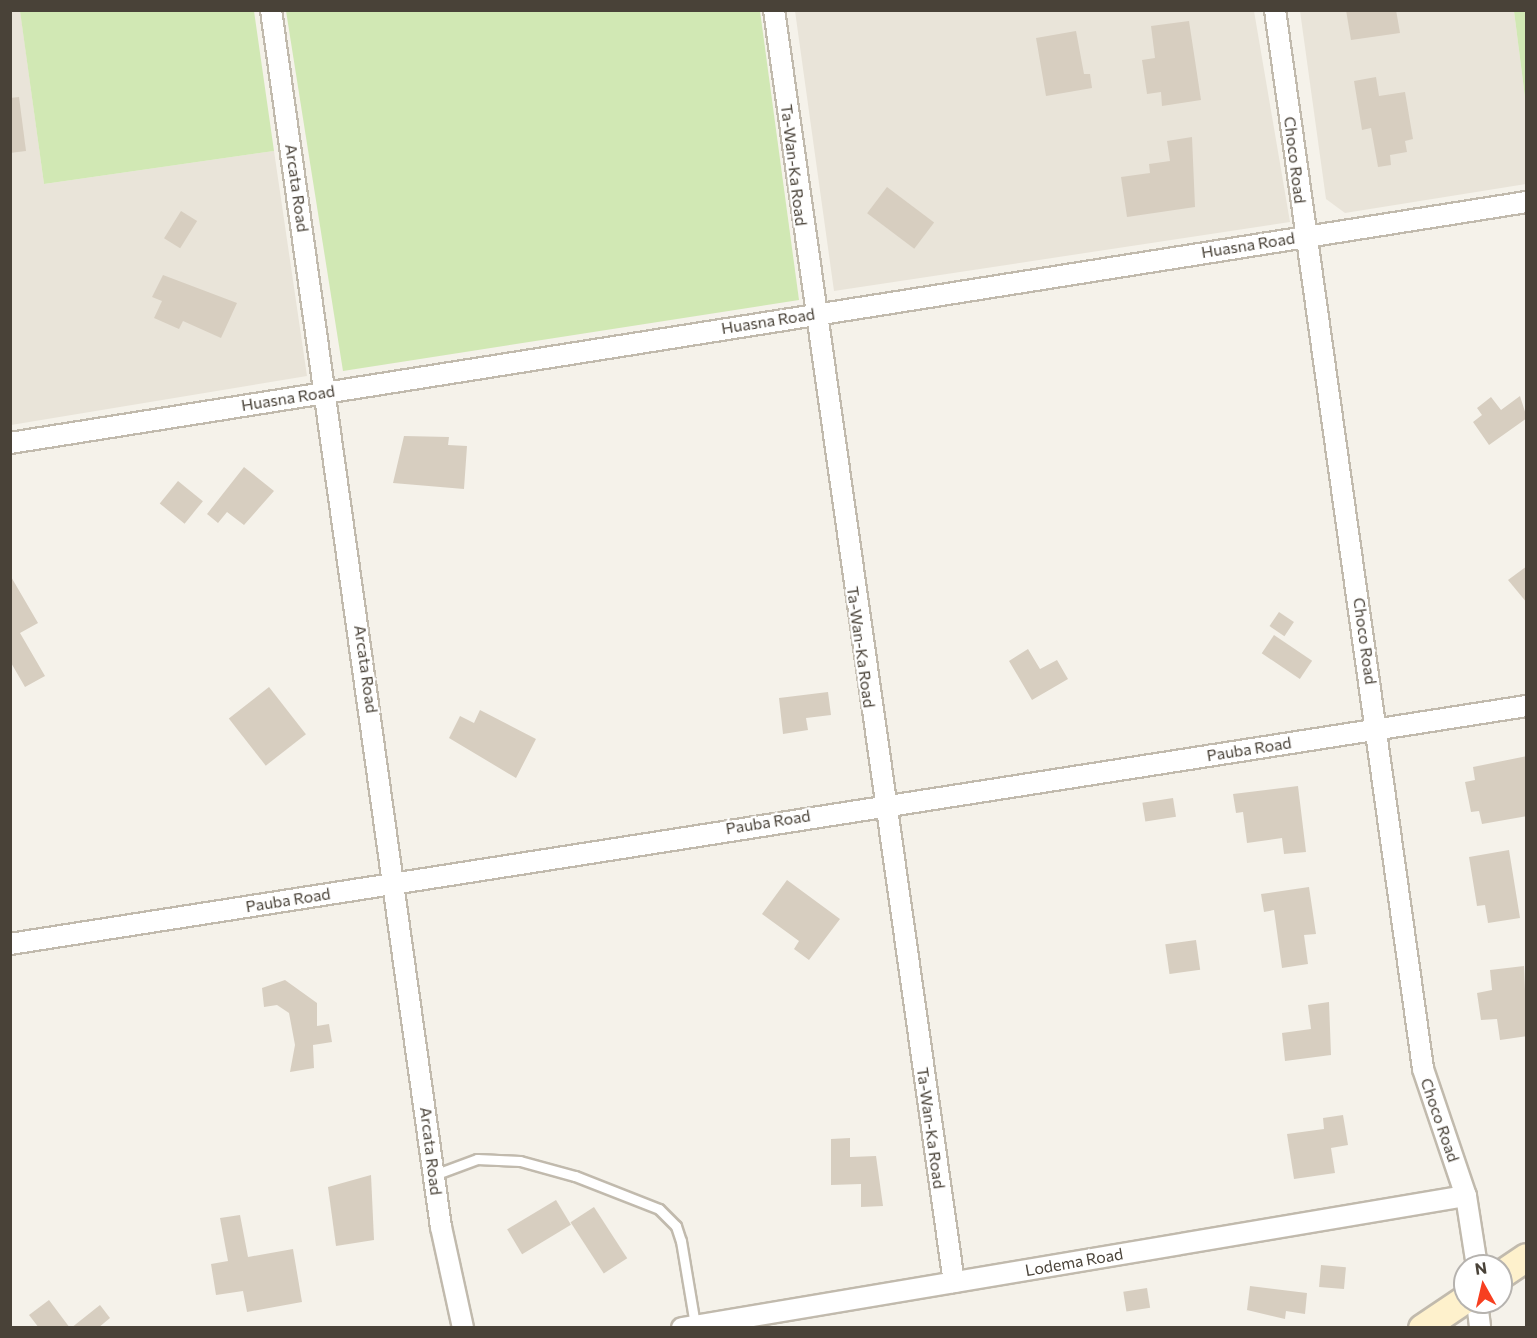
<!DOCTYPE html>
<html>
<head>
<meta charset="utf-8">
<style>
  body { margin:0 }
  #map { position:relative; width:1537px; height:1338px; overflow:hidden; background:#f5f2ea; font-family:Commissioner,sans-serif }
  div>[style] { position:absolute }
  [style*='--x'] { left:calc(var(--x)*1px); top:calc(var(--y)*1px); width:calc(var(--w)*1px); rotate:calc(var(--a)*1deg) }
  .residential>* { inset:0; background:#e9e4d9 }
  .green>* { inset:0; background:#d1e8b4 }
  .building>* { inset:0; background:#d7cec0; transform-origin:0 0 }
  .roads { filter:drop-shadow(2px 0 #c1baad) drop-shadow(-2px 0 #c1baad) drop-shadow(0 2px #c1baad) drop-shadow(0 -2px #c1baad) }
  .lane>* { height:9px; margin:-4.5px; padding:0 4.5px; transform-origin:4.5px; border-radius:4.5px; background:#fff }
  .street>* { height:20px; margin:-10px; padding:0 10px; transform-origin:10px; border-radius:10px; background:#fff }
  .secondary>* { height:27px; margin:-13.5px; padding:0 13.5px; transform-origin:13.5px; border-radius:13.5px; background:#fef1cc }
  span { translate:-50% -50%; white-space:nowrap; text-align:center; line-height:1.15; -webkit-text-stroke:4.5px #fff; paint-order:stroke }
  .street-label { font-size:16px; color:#494238 }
  .frame { position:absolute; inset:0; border:12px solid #494238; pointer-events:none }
  .north { position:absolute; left:1453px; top:1254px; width:60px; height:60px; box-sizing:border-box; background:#fff; border:2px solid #b6b3af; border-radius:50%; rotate:352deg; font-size:16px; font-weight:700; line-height:24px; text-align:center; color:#494238 }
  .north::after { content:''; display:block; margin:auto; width:21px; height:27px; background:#f73f20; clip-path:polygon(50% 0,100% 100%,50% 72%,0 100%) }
</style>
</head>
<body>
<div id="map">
  <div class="residential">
    <i style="clip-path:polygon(20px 10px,44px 184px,274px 151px,307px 376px,11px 425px,10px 11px)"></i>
    <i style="clip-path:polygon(795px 11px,1254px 11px,1290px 222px,834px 291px)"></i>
    <i style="clip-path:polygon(1300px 11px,1514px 11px,1526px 105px,1526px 184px,1345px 213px,1326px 199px)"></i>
  </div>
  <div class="green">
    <i style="clip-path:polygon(20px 11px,254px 11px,274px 151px,44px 184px)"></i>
    <i style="clip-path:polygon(286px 11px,760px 11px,799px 300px,343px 371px)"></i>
    <i style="clip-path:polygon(1514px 11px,1526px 11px,1526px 105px)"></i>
  </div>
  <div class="building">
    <i style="clip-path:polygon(1346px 10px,1396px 10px,1400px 33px,1351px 40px)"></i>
    <i style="clip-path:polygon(1189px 21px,1201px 100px,1162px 106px,1161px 92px,1147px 94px,1142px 60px,1155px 58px,1151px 26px)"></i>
    <i style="clip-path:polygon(1076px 31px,1084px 74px,1090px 74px,1092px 88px,1046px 96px,1036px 38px)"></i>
    <i style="clip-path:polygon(1376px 77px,1379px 96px,1405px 92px,1413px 139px,1405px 141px,1407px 152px,1390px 155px,1391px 165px,1378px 167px,1371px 128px,1362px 130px,1354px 81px)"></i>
    <i style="clip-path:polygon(19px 97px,26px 151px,10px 153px,10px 98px)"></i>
    <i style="clip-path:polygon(1192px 137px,1195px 207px,1127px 217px,1121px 177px,1150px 173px,1149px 164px,1170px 161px,1167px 141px)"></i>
    <i style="left:887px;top:187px;width:59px;height:33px;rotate:37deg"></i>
    <i style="left:181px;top:211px;width:19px;height:32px;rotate:32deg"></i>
    <i style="clip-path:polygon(163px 275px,237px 303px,221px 338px,183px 321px,179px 329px,154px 318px,162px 301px,152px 297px)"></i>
    <i style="clip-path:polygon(1520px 396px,1527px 418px,1489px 445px,1473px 422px,1482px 415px,1477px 408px,1491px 397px,1501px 410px)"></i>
    <i style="clip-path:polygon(404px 436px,449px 437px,448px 445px,467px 446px,464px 489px,393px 483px)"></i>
    <i style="clip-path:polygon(244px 467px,274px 491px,244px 525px,227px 512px,218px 523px,207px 514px)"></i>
    <i style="left:178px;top:481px;width:32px;height:29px;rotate:39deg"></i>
    <i style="clip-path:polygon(1527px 566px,1527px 603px,1508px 580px)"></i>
    <i style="clip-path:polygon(10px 575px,38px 623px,20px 633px,45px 676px,25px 687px,10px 661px)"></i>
    <i style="left:1279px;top:612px;width:18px;height:17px;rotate:34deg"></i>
    <i style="left:1274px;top:635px;width:46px;height:22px;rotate:34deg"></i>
    <i style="clip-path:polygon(1028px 649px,1040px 669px,1057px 660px,1068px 679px,1032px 700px,1009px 661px)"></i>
    <i style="left:269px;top:687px;width:60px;height:51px;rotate:52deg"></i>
    <i style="clip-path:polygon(828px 692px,831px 715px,806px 718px,808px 730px,783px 734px,779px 698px)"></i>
    <i style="clip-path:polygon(480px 710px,536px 739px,516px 778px,449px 738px,460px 716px,474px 723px)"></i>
    <i style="clip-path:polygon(1527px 756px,1527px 816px,1482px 824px,1479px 811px,1471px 812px,1465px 782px,1475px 780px,1473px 767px)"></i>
    <i style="clip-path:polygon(1298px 786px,1306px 852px,1284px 854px,1282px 838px,1247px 843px,1243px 812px,1236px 813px,1233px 794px)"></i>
    <i style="left:1173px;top:798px;width:19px;height:31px;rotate:81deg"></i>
    <i style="clip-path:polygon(1509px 850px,1520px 918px,1488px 923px,1485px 905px,1477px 906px,1469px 857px)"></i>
    <i style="clip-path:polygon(787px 880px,840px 919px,809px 960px,794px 949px,799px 941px,762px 914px)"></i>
    <i style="clip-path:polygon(1309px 887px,1316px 934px,1304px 935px,1308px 964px,1282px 968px,1274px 910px,1264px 912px,1261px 894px)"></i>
    <i style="left:1196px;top:940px;width:30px;height:31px;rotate:82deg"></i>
    <i style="clip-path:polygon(1524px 966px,1527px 1036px,1500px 1040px,1497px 1019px,1481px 1020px,1477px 993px,1492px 990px,1490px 970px)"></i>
    <i style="clip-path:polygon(285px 980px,317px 1003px,317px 1026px,329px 1024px,332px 1042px,313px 1045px,314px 1068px,290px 1072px,295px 1045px,289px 1013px,277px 1005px,264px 1007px,262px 988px)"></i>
    <i style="clip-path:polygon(1329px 1002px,1331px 1055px,1285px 1061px,1282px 1033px,1311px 1029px,1308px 1005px)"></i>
    <i style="clip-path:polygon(1343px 1115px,1348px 1145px,1331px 1148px,1335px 1173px,1294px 1179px,1287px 1134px,1324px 1129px,1323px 1118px)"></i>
    <i style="clip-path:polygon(850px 1138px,850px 1157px,876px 1156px,883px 1206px,861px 1207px,861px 1184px,831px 1185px,831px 1139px)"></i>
    <i style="clip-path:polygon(371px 1175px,374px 1240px,336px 1246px,328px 1187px)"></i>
    <i style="left:556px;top:1200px;width:29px;height:57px;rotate:59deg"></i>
    <i style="left:594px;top:1207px;width:61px;height:28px;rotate:57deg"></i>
    <i style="clip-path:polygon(240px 1215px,248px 1257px,293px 1249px,302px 1302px,247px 1312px,243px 1291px,216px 1295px,211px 1264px,228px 1261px,220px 1218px)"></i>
    <i style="left:1321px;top:1265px;width:25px;height:22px;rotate:5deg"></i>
    <i style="clip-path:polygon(1250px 1286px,1307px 1293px,1305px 1314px,1286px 1311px,1285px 1319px,1247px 1310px)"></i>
    <i style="left:1147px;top:1288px;width:20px;height:24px;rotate:81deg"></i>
    <i style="clip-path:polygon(49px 1300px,70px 1328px,39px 1328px,29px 1315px)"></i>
    <i style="clip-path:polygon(100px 1305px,110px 1318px,98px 1328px,71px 1328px)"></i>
  </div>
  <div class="roads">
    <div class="lane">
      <i style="--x:434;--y:1175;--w:46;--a:-20.4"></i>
      <i style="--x:477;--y:1159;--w:43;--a:2.7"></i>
      <i style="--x:520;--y:1161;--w:57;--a:15.3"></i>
      <i style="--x:575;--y:1176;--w:90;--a:21.4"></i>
      <i style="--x:659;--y:1209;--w:24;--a:45"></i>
      <i style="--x:676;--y:1226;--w:16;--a:72"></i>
      <i style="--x:681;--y:1241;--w:85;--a:80.5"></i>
    </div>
    <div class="street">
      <i style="--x:271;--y:10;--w:1229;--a:82.05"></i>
      <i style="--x:441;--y:1227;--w:103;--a:77.7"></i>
      <i style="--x:774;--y:10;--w:1285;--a:81.95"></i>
      <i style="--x:1275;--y:10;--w:1069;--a:82.04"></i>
      <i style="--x:1423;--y:1069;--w:134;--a:71.3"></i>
      <i style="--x:1466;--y:1196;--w:71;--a:81.1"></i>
      <i style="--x:10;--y:443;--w:1535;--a:-9.03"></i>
      <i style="--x:10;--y:944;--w:1535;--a:-8.92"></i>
      <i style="--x:1477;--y:1302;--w:26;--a:83"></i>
      <i style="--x:682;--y:1328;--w:795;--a:-9.56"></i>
    </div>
    <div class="secondary">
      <i style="--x:1501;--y:1274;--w:30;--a:-34"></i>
      <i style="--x:1422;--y:1328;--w:52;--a:-34"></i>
    </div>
  </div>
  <div class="street-label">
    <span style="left:1295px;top:160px;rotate:83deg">Choco Road</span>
    <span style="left:794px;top:165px;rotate:83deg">Ta-Wan-Ka Road</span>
    <span style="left:297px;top:188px;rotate:82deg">Arcata Road</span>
    <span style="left:1248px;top:245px;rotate:-9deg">Huasna Road</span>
    <span style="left:768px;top:321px;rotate:-9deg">Huasna Road</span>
    <span style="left:288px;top:398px;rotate:-9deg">Huasna Road</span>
    <span style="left:1365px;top:641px;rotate:82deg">Choco Road</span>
    <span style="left:861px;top:647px;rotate:82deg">Ta-Wan-Ka Road</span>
    <span style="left:366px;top:669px;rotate:82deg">Arcata Road</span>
    <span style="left:1249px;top:749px;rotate:-9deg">Pauba Road</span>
    <span style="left:768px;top:822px;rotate:-9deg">Pauba Road</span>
    <span style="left:288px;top:900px;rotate:-9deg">Pauba Road</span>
    <span style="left:1440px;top:1120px;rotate:71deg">Choco Road</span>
    <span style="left:931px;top:1128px;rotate:82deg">Ta-Wan-Ka Road</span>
    <span style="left:431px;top:1151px;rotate:83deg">Arcata Road</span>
    <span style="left:1074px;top:1262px;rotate:-10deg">Lodema Road</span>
  </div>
  <div class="frame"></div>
  <div class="north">N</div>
</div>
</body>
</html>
